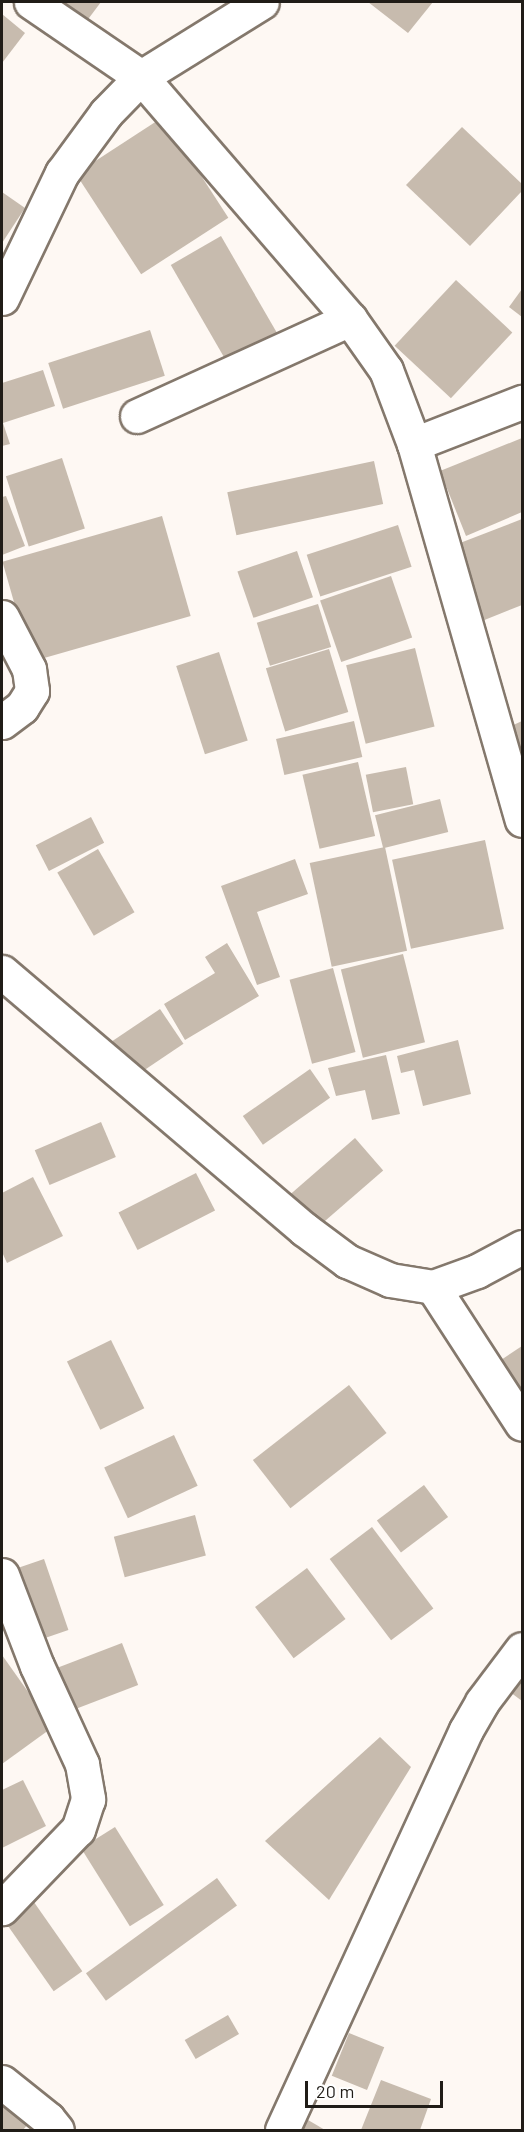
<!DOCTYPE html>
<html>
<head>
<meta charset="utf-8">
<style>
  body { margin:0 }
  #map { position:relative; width:524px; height:2132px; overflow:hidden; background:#fef8f3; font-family:Barlow,sans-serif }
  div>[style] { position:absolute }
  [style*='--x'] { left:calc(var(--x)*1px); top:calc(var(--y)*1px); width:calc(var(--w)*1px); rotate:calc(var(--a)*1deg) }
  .building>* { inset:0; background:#c7bbae; transform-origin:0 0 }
  .roads { filter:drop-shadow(2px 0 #84786c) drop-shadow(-2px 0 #84786c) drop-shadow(0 2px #84786c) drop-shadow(0 -2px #84786c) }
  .street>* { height:33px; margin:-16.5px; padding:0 16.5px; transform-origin:16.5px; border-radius:16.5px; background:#fff }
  span { translate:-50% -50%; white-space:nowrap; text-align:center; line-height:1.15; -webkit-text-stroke:4.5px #fff; paint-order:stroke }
  .frame { position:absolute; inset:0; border:3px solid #201c17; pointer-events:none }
  .scale { position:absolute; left:305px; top:2081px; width:138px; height:27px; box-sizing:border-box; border:3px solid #201c17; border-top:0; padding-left:8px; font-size:18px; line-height:21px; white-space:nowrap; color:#201c17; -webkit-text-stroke:4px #fff; paint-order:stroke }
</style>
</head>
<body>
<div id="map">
  <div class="building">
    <i style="clip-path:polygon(49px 2px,101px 2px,83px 26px)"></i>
    <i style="clip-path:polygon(368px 2px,433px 2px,408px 33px)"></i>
    <i style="clip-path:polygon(2px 14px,25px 33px,2px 63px)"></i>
    <i style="left:163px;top:117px;width:120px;height:104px;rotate:57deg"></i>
    <i style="clip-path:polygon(462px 127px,522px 184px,522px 191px,470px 246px,406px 185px)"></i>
    <i style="clip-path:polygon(2px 192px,25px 208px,2px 243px)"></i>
    <i style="left:221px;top:236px;width:119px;height:58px;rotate:60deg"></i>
    <i style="left:456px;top:280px;width:77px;height:90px;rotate:43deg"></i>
    <i style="clip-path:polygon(522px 289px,522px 317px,509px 307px)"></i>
    <i style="left:150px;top:330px;width:48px;height:107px;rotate:72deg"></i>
    <i style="clip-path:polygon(43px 370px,55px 406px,3px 423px,10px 444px,2px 446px,2px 383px)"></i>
    <i style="clip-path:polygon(522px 438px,522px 512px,466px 536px,440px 471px)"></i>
    <i style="left:62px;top:458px;width:74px;height:59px;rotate:72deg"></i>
    <i style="left:374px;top:461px;width:44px;height:150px;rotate:78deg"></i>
    <i style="clip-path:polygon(6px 496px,25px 546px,2px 555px,2px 497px)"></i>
    <i style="left:162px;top:516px;width:104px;height:166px;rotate:74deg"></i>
    <i style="clip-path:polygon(522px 519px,522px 605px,477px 623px,447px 548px)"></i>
    <i style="left:398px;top:525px;width:44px;height:96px;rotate:72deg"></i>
    <i style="left:297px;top:551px;width:49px;height:63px;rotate:71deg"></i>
    <i style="left:391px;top:576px;width:65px;height:75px;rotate:71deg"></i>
    <i style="left:318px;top:604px;width:45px;height:64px;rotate:73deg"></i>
    <i style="left:415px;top:648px;width:81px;height:71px;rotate:76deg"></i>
    <i style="left:329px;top:649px;width:66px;height:66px;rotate:73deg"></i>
    <i style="left:219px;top:652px;width:93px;height:45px;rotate:72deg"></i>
    <i style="left:354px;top:721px;width:37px;height:80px;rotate:77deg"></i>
    <i style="clip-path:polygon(522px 721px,522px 777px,505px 729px)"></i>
    <i style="left:358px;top:762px;width:76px;height:57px;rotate:77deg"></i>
    <i style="left:406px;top:767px;width:38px;height:41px;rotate:79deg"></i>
    <i style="left:440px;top:799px;width:34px;height:67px;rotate:76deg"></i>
    <i style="left:91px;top:817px;width:29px;height:62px;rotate:63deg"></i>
    <i style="left:485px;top:840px;width:91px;height:95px;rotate:78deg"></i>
    <i style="left:385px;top:847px;width:106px;height:77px;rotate:78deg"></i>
    <i style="left:98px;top:849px;width:73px;height:47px;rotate:60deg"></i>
    <i style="clip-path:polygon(295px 859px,308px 894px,257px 912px,280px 977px,257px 985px,221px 886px)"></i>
    <i style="clip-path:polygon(227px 943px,259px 996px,185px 1040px,164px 1004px,215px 973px,205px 957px)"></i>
    <i style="left:403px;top:954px;width:91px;height:64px;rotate:76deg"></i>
    <i style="left:333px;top:968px;width:87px;height:45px;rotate:75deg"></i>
    <i style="left:160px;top:1009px;width:42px;height:60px;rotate:56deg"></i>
    <i style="clip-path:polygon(458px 1040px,471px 1094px,423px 1106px,414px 1070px,401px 1073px,397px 1056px)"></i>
    <i style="clip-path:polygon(386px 1055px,400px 1114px,372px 1120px,365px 1090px,336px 1096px,328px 1068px)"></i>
    <i style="left:310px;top:1069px;width:35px;height:82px;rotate:55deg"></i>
    <i style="left:101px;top:1122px;width:38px;height:72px;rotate:67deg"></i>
    <i style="left:355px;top:1138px;width:43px;height:94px;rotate:49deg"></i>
    <i style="left:196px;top:1173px;width:42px;height:87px;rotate:63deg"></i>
    <i style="clip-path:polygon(33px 1177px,63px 1236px,7px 1263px,2px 1252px,2px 1193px)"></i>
    <i style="left:111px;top:1340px;width:76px;height:49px;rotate:64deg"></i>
    <i style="clip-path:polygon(522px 1346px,522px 1419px,489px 1368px)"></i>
    <i style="left:349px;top:1385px;width:61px;height:122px;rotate:52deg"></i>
    <i style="left:174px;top:1435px;width:56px;height:77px;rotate:65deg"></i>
    <i style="left:424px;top:1485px;width:40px;height:59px;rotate:53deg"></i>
    <i style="left:195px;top:1515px;width:42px;height:84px;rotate:75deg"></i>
    <i style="left:372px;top:1527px;width:102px;height:53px;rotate:53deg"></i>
    <i style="left:44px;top:1559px;width:75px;height:37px;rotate:71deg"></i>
    <i style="left:307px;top:1568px;width:64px;height:65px;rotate:53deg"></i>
    <i style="left:122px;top:1643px;width:45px;height:81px;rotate:69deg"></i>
    <i style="clip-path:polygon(2px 1655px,53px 1727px,2px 1764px)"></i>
    <i style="clip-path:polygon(522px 1665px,522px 1701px,506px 1689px)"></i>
    <i style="clip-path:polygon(380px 1737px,411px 1767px,329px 1900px,265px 1841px)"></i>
    <i style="clip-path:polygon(23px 1780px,46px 1826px,2px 1848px,2px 1790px)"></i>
    <i style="left:115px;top:1827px;width:92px;height:40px;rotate:58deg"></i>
    <i style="left:217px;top:1878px;width:34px;height:162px;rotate:54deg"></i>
    <i style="left:29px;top:1895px;width:93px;height:35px;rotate:55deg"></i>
    <i style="left:228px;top:2015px;width:22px;height:50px;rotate:60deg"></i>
    <i style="left:349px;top:2033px;width:38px;height:46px;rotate:22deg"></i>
    <i style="clip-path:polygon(381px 2080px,431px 2099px,420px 2130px,361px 2130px)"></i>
    <i style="clip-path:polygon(2px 2091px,34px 2117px,23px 2130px,2px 2130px)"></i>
    <i style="clip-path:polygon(303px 2117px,325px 2130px,294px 2130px)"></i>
  </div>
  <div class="roads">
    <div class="street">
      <i style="--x:31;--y:2;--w:133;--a:34.3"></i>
      <i style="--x:141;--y:77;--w:320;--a:49.2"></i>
      <i style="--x:350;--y:319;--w:62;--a:54.8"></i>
      <i style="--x:386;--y:370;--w:79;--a:69.3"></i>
      <i style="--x:414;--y:444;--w:391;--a:74"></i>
      <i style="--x:2;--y:298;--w:139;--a:-64.4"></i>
      <i style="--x:62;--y:173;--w:74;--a:-53.7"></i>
      <i style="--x:106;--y:113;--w:50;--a:-45.8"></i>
      <i style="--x:141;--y:77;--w:142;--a:-31.8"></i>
      <i style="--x:137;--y:416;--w:234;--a:-24.5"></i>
      <i style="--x:414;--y:444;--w:116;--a:-21.3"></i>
      <i style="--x:2;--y:617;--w:59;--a:62.6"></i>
      <i style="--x:29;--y:669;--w:22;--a:82"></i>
      <i style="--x:32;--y:691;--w:19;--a:122"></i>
      <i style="--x:22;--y:707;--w:25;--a:143"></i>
      <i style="--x:2;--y:972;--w:397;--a:40.4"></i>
      <i style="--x:304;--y:1229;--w:54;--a:36.7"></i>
      <i style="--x:347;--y:1261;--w:47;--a:23.8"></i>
      <i style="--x:390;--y:1280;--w:44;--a:9.2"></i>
      <i style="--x:433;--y:1287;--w:163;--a:57"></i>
      <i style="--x:433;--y:1287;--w:47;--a:-20"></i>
      <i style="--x:477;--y:1271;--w:51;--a:-28.1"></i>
      <i style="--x:2;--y:1575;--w:97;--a:69"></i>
      <i style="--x:37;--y:1666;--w:108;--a:65.3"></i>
      <i style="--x:82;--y:1764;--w:36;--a:80"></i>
      <i style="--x:88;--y:1799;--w:32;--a:108"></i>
      <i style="--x:78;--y:1829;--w:110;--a:133.9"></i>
      <i style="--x:2;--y:2082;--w:59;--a:38.8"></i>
      <i style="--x:48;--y:2119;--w:14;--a:51"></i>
      <i style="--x:282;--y:2130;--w:440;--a:-65.3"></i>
      <i style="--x:466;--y:1730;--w:32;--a:-60"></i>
      <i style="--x:482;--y:1702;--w:66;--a:-53"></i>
    </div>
  </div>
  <div class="frame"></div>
  <div class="scale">20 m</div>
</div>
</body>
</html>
